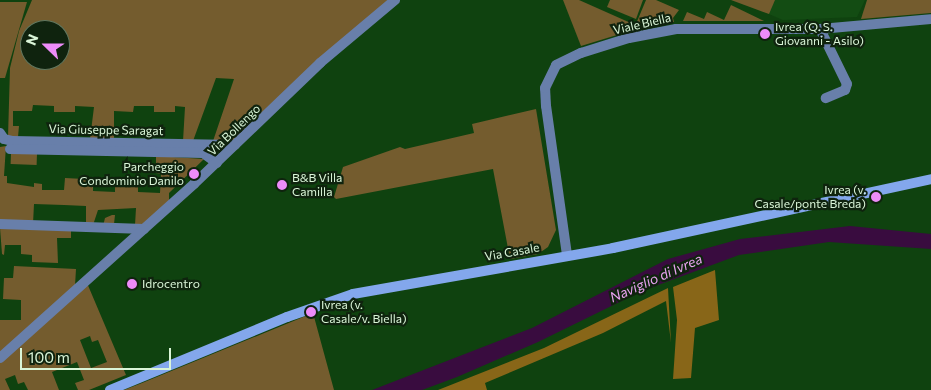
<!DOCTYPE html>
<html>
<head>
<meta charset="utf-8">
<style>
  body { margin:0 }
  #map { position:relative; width:931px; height:390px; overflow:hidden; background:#0f420f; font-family:Commissioner,sans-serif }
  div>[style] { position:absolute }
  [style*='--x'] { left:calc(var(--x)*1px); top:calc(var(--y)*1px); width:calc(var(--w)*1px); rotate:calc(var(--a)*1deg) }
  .built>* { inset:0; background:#134c13 }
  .green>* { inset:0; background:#745c2e; transform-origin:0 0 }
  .forest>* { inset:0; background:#886618 }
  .water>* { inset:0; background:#390c3f }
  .minor>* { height:10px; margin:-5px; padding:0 5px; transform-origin:5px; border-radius:5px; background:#687faa }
  .secondary>* { height:10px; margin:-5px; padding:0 5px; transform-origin:5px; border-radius:5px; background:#83a7ec }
  .dots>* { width:14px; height:14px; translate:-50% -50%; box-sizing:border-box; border:2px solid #0f230e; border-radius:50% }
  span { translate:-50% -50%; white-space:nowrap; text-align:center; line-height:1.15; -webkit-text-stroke:4.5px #0f230e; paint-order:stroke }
  .street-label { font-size:12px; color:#daf5d8 }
  .poi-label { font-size:12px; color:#daf5d8 }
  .left { translate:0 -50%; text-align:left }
  .right { translate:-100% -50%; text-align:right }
  .water-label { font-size:14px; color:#e9a3f1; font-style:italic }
  .north { position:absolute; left:20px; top:20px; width:50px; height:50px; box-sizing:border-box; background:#0f230e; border:1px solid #60775f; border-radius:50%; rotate:292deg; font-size:14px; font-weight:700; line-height:20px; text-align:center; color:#daf5d8 }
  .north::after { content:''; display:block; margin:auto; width:18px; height:22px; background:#ed8cf9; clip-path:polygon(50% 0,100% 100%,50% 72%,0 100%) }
  .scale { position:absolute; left:20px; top:348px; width:151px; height:22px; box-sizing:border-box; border:2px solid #daf5d8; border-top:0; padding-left:6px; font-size:15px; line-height:18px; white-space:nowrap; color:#daf5d8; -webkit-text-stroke:4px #0f230e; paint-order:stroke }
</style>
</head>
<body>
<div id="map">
  <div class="built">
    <i style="clip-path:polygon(769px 0,865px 0,857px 17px,783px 20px,764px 12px)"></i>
  </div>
  <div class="green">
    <i style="clip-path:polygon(evenodd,32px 0,388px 0,233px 143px,212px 144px,234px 79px,216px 78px,193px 141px,183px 141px,185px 107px,175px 106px,175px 112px,154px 112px,154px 106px,134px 106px,133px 112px,114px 111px,114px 140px,90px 139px,94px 107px,75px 106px,75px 112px,54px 112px,54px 106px,33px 105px,32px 111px,13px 111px,13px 126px,19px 126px,18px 137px,8px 137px,10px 68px,19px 31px,32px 0,30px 30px,60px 30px,60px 60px,30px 60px,30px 30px)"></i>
    <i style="clip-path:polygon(563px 0,579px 0,633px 24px,630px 31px,581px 46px)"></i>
    <i style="clip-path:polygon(610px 0,643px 0,636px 19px,607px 7px)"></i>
    <i style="clip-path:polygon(646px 0,656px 0,679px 10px,673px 18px,674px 22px,633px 31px)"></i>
    <i style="clip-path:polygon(731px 0,775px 0,769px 14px)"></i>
    <i style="clip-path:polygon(867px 0,931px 0,931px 13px,861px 19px)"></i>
    <i style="clip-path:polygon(0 2px,27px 2px,5px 78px,0 78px)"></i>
    <i style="clip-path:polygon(731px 5px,764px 21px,683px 21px,687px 12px,704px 19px,707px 12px,724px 20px)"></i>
    <i style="clip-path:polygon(536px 109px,556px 230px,548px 247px,538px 254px,510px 259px,493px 169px,336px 199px,334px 197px,343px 167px,400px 147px,405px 149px,474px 133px,472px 124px)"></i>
    <i style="clip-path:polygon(6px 146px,4px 176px,7px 176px,7px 183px,34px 187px,34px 183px,42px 184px,42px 190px,64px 190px,65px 178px,84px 179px,93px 179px,93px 191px,115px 192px,115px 184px,138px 185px,138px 192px,160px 193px,161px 174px,156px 173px,156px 156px,204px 159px,169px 193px,169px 202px,144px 227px,103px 226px,105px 218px,112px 215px,115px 215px,114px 224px,135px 225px,136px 208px,98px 210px,93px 225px,86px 225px,86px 206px,64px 205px,34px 204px,33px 224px,0 222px,0 147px)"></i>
    <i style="left:11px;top:153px;width:26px;height:11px;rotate:2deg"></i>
    <i style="clip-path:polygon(0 228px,71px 229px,71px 238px,57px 238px,58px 263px,32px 262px,32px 255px,21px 254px,21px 245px,5px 245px,4px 255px,2px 254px)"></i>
    <i style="clip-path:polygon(14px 266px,76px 269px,75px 286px,0 354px,0 320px,21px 320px,21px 300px,3px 299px,4px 278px,13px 278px)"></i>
    <i style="clip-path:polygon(evenodd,87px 283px,126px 375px,89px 390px,78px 390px,75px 383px,84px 380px,77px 362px,52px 372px,59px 390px,28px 390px,24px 382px,18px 384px,15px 375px,5px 379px,10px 390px,0 390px,0 361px,87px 283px,90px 336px,92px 342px,98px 340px,107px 362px,91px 368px,80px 340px,90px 336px)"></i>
    <i style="clip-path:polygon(313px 313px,334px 390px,124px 390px,142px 383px)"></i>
  </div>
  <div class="forest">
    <i style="clip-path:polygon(715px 270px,719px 320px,695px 328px,691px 378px,673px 379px,677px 320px,673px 287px)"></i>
    <i style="clip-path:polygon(668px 288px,671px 343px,666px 301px,603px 333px,485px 383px,487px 390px,438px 390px,544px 348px)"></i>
  </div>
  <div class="water">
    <i style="clip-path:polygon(850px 226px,931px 234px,931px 249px,829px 242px,739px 255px,642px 291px,538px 342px,457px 377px,422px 390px,372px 390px,532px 328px,668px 259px,740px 239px)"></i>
  </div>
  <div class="minor">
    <i style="--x:820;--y:29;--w:61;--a:63.9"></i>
    <i style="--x:847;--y:84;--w:6;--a:108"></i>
    <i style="--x:845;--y:90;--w:21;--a:157"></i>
    <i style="--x:0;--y:133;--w:7;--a:56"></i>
    <i style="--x:4;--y:139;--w:8;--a:14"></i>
    <i style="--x:12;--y:141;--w:223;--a:1"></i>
    <i style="--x:10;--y:149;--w:193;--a:1.2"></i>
    <i style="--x:203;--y:153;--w:17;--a:36"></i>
    <i style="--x:0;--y:224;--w:144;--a:2"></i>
    <i style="--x:567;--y:255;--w:150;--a:-98"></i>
    <i style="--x:546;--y:106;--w:18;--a:-93"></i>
    <i style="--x:545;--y:88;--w:25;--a:-64"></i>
    <i style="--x:556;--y:65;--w:28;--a:-26"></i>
    <i style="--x:581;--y:53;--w:50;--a:-17.4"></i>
    <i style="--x:629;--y:38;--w:48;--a:-10.8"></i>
    <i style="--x:676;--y:29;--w:144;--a:0"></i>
    <i style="--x:820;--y:29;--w:111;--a:-5.1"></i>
    <i style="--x:0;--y:358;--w:261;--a:-41.9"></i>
    <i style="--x:194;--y:184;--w:175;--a:-43.8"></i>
    <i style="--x:320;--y:63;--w:98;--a:-40"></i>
  </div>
  <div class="secondary">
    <i style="--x:110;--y:390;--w:191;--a:-22.4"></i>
    <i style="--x:287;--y:317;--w:70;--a:-19.2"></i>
    <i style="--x:353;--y:294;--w:264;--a:-10"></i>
    <i style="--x:613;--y:248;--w:325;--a:-12.2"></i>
  </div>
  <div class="dots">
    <i style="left:765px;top:34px;background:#ed8cf9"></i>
    <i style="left:194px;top:174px;background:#ed8cf9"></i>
    <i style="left:282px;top:185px;background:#ed8cf9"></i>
    <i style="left:876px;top:197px;background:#ed8cf9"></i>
    <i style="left:132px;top:284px;background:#ed8cf9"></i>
    <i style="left:311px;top:312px;background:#ed8cf9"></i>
  </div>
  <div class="street-label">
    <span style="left:642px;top:24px;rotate:-13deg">Viale Biella</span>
    <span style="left:106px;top:130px;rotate:1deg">Via Giuseppe Saragat</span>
    <span style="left:234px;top:130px;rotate:-44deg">Via Bollengo</span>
    <span style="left:512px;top:252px;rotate:-10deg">Via Casale</span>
  </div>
  <div class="poi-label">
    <span class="left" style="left:775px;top:34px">Ivrea (Q. S.<br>Giovanni - Asilo)</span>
    <span class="right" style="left:184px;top:174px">Parcheggio<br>Condominio Danilo</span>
    <span class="left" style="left:292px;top:185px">B&amp;B Villa<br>Camilla</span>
    <span class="right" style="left:866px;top:197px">Ivrea (v.<br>Casale/ponte Breda)</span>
    <span class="left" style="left:142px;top:284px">Idrocentro</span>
    <span class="left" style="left:321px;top:312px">Ivrea (v.<br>Casale/v. Biella)</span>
  </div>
  <div class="water-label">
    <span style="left:656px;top:278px;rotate:-24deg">Naviglio di Ivrea</span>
  </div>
  <div class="north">N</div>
  <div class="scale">100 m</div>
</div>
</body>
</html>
